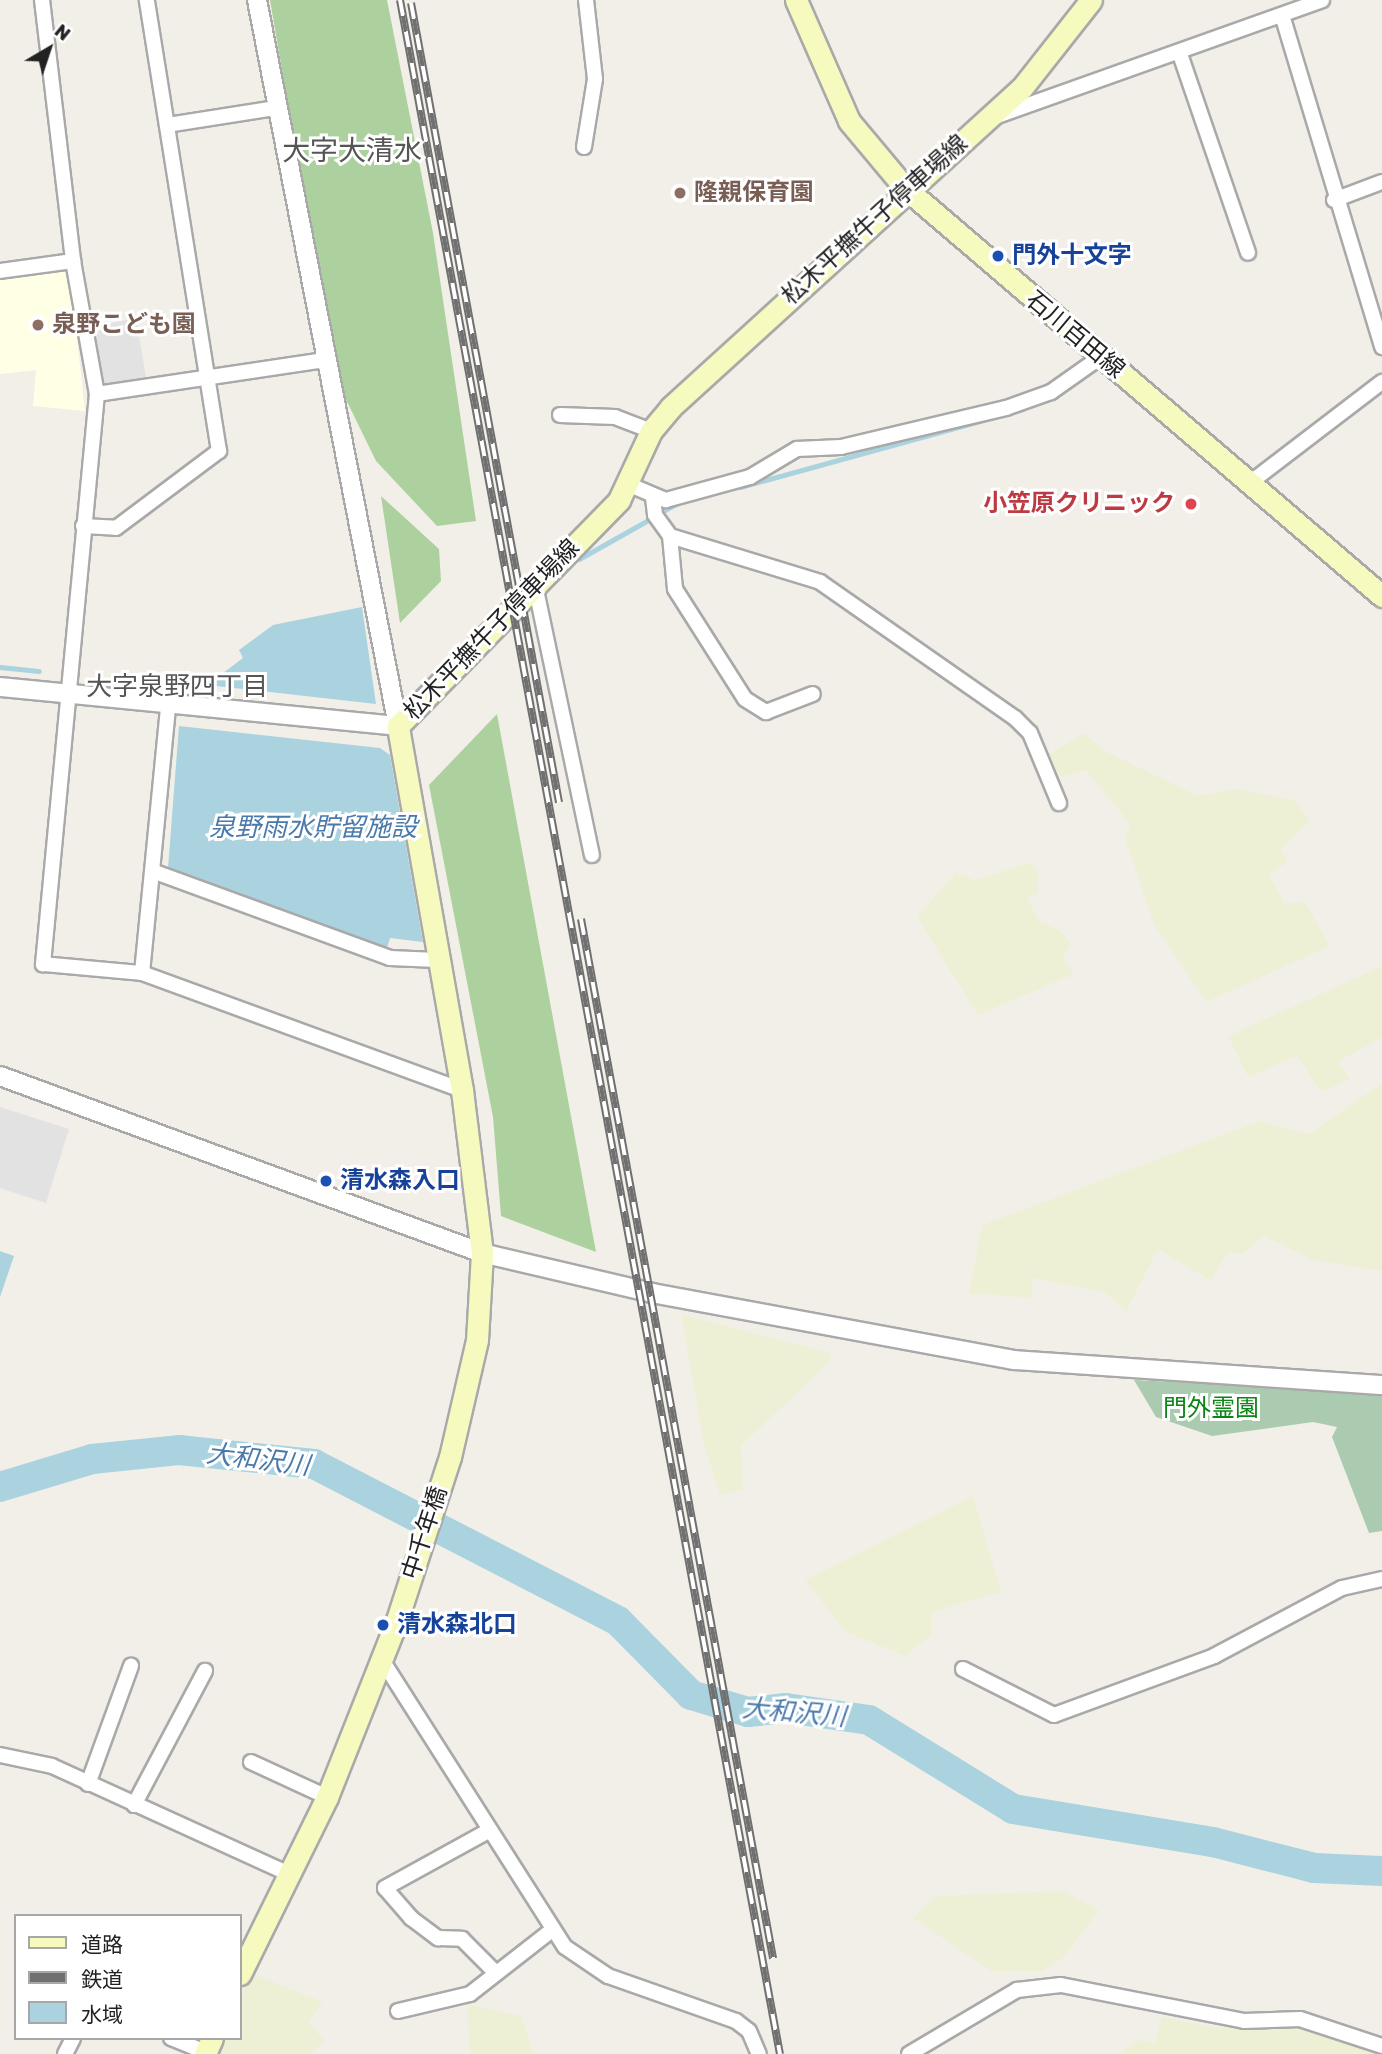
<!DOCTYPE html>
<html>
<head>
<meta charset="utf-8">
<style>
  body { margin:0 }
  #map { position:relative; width:1382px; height:2054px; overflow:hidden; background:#f2efe9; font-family:Rubik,"Noto Sans JP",sans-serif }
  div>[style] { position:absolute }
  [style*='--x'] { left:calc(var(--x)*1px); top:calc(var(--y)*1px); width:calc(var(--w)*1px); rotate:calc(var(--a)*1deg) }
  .education>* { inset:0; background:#ffffe5 }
  .farmland>* { inset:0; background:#eef0d5 }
  .forest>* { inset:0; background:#add19e }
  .cemetery>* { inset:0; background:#aacbaf }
  .parking>* { inset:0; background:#e2e2e2 }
  .water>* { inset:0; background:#aad3df }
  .stream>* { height:5px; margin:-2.5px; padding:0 2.5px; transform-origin:2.5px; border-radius:2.5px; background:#aad3df }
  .river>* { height:30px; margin:-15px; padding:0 15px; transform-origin:15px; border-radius:15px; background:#aad3df }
  .roads { filter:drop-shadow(2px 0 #a9a9a9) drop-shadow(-2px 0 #a9a9a9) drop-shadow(0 2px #a9a9a9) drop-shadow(0 -2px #a9a9a9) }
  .minor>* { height:14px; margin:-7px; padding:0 7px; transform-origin:7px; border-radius:7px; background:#fff }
  .tertiary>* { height:18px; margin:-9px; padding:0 9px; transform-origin:9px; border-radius:9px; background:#fff }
  .secondary>* { height:21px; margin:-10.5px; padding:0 10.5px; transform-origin:10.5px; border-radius:10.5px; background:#f7fabf }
  .rail>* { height:8px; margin-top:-4px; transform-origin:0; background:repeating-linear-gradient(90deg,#fff 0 16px,#707070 0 32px); box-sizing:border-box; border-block:2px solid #707070 }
  .dots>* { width:19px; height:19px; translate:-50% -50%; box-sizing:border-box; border:4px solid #fff; border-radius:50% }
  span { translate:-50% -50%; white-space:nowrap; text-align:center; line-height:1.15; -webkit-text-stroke:6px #fff; paint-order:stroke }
  .education-label { font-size:24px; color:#785e54; font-weight:700 }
  .left { translate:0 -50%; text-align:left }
  .street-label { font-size:24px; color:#222 }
  .transit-label { font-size:24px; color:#164399; font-weight:700 }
  .health-label { font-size:24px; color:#be3a42; font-weight:700 }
  .right { translate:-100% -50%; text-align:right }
  .park-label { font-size:24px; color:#0c8416 }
  .neighbourhood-label { font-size:26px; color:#555 }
  .water-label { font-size:26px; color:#4a7aab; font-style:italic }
  .quarter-label { font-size:28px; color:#555 }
  .legend { position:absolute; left:14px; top:1914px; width:228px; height:126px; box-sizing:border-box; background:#fff; border:2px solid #a7a7a7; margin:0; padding:9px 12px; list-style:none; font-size:21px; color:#222 }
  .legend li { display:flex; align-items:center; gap:14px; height:35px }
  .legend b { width:35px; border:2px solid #a7a7a7 }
  .north { position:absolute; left:14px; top:14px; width:70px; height:70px; -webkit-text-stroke:5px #fff; paint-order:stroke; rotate:39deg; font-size:19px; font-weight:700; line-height:28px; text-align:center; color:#222 }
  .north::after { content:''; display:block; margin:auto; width:24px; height:32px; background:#222; clip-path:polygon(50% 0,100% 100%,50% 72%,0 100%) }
</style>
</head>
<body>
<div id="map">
  <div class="education">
    <i style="clip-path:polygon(65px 271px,70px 275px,85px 411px,33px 406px,36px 370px,0 374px,0 279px)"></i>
  </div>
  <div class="farmland">
    <i style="clip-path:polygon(1084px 733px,1103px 750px,1198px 796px,1236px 789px,1295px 800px,1310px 821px,1281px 848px,1288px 862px,1269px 874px,1284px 903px,1305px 902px,1330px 946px,1206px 1002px,1154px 924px,1125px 838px,1130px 824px,1086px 770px,1060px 777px,1048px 755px)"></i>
    <i style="clip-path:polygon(1029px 863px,1038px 870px,1038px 893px,1027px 898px,1040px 922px,1059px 930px,1071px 944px,1063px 958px,1074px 974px,978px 1015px,917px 917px,956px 872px,975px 880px)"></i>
    <i style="clip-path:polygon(1382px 966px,1382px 1037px,1338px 1062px,1350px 1079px,1321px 1092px,1297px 1056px,1248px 1077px,1228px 1036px)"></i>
    <i style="clip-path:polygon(1382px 1083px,1382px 1271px,1313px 1260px,1264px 1236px,1243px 1254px,1228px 1252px,1211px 1281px,1158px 1249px,1126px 1311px,1104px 1292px,1033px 1278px,1031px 1298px,969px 1293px,982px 1225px,1260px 1121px,1309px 1134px)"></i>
    <i style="clip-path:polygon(681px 1314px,830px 1353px,830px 1361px,741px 1446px,743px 1490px,720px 1495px,704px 1445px)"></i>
    <i style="clip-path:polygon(973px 1496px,1001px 1592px,931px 1612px,931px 1635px,905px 1656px,846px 1632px,805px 1580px)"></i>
    <i style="clip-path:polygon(1063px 1891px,1099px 1910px,1063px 1958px,1043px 1971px,991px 1971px,913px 1918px,936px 1896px)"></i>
    <i style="clip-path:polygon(251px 1973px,323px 2002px,309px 2022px,325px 2042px,311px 2054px,213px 2054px,220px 2038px,240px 2038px,240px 1997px)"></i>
    <i style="clip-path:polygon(467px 2004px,521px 2016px,534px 2054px,470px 2054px)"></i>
    <i style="clip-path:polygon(1162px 2017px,1214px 2028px,1296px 2027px,1379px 2054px,1117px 2054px,1140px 2040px,1155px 2044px)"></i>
  </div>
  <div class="forest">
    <i style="clip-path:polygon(270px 0,387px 0,433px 233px,476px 521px,437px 526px,376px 461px,334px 375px)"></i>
    <i style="clip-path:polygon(381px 496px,439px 549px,441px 581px,400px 623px)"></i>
    <i style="clip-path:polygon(497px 714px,596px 1252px,501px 1216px,493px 1117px,429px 785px)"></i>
  </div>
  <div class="cemetery">
    <i style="clip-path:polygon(1134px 1380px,1382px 1392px,1382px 1531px,1369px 1533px,1332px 1437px,1337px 1427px,1313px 1422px,1212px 1436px,1156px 1417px)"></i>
  </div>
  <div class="parking">
    <i style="clip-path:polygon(136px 318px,146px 377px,107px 385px,101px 382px,93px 327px)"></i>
    <i style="clip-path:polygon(0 1107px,69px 1129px,46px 1203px,0 1188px)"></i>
  </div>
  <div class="water">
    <i style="clip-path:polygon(362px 607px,376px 704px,207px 685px,243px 658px,239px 650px,273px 625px)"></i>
    <i style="clip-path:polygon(179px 726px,380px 748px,390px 755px,423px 942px,390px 938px,387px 948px,168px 868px)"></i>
    <i style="clip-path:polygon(0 1251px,14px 1256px,0 1297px)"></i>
  </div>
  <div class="stream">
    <i style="--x:740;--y:487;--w:294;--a:-15.4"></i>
    <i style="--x:661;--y:512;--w:21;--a:-28"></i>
    <i style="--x:579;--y:559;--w:81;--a:-29.4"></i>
    <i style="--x:0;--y:667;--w:39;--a:6"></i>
  </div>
  <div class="river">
    <i style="--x:0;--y:1487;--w:96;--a:-16.9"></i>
    <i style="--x:92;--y:1459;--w:87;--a:-5.9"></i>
    <i style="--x:179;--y:1450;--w:136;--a:5.9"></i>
    <i style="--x:314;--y:1464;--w:342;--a:27.3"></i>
    <i style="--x:618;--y:1621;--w:104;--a:45.4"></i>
    <i style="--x:691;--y:1695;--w:59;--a:16.6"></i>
    <i style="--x:748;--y:1712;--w:38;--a:-6"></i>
    <i style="--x:786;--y:1708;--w:84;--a:8.2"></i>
    <i style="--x:869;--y:1720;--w:169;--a:31.7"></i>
    <i style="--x:1013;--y:1809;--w:203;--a:9.4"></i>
    <i style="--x:1213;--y:1842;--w:104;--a:14.4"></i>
    <i style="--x:1314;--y:1868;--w:68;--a:2.5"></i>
  </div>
  <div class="roads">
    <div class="minor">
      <i style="--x:42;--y:0;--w:263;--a:83.2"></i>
      <i style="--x:73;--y:261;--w:135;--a:79.8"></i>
      <i style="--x:97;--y:394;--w:573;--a:95.41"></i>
      <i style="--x:43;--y:964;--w:99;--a:5.2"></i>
      <i style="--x:142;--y:973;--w:341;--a:20.1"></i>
      <i style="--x:1282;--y:15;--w:347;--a:73.2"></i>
      <i style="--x:1180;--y:54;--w:210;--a:71.1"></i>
      <i style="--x:997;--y:116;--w:345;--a:-19.6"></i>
      <i style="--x:167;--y:125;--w:110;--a:-8.9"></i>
      <i style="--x:584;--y:147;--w:69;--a:-80.8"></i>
      <i style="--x:595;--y:79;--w:80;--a:-96.5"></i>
      <i style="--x:1334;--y:200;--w:51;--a:-20.6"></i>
      <i style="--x:0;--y:271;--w:74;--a:-7.8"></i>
      <i style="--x:97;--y:394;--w:230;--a:-8.5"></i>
      <i style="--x:560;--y:415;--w:55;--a:2.1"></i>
      <i style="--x:615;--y:417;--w:39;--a:21"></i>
      <i style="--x:1251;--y:482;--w:165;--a:-37.4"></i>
      <i style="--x:630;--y:485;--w:39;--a:23"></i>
      <i style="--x:666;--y:500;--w:87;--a:-15.3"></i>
      <i style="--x:750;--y:477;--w:55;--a:-30.8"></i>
      <i style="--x:797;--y:449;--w:44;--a:-2.6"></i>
      <i style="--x:841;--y:447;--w:170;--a:-13.3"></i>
      <i style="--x:1006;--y:408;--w:48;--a:-19.6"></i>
      <i style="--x:1051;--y:392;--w:62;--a:-35.2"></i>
      <i style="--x:653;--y:498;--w:17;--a:83"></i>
      <i style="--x:655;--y:515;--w:26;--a:54"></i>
      <i style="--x:670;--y:536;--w:157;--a:17"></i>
      <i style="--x:820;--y:582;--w:238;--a:34.9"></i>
      <i style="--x:1015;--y:718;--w:21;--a:45"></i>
      <i style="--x:1030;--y:733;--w:76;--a:67.5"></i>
      <i style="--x:83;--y:526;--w:33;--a:3"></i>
      <i style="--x:116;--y:528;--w:129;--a:-36.8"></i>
      <i style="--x:219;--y:451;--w:457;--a:-99.1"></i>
      <i style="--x:670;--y:536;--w:53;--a:84.6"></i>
      <i style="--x:675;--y:589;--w:130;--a:57.5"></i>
      <i style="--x:745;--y:699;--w:25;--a:32"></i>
      <i style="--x:766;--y:712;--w:50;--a:-21"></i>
      <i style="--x:535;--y:585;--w:276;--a:78.1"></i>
      <i style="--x:155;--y:872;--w:250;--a:20.1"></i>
      <i style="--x:390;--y:958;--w:47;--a:2.4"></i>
      <i style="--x:142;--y:973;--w:268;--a:-84.4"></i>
      <i style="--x:382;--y:1660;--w:340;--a:57.5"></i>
      <i style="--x:565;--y:1947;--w:52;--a:34"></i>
      <i style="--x:608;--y:1976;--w:136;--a:19.4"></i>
      <i style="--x:736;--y:2021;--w:16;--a:38"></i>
      <i style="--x:749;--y:2031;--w:25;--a:67"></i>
      <i style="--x:963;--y:1669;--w:102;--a:26.8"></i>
      <i style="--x:1054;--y:1715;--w:171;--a:-20.2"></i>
      <i style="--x:1214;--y:1656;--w:145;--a:-28"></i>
      <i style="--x:1342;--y:1588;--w:41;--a:-12.7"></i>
      <i style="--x:0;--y:1755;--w:53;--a:11.9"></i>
      <i style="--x:52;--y:1766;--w:258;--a:24.5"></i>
      <i style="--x:251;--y:1762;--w:84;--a:24.7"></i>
      <i style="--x:88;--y:1784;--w:126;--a:-70"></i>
      <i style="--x:134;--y:1805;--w:152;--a:-62.1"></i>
      <i style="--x:490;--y:1830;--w:120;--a:151.1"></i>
      <i style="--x:385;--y:1888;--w:40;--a:49"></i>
      <i style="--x:411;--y:1918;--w:34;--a:37"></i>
      <i style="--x:438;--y:1938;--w:24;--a:2"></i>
      <i style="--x:462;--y:1939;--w:48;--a:45"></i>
      <i style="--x:398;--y:2011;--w:74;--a:-13.3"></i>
      <i style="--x:470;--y:1994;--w:104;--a:-38"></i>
      <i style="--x:171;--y:2038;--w:38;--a:22"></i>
      <i style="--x:65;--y:2054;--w:18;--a:-63"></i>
      <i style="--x:909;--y:2054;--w:126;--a:-30.7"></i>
      <i style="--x:1017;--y:1990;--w:44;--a:-6.5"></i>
      <i style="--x:1061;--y:1985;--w:187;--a:11.1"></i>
      <i style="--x:1244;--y:2021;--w:56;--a:-2"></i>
      <i style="--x:1300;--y:2019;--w:86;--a:18.2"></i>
    </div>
    <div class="tertiary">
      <i style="--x:0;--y:687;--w:400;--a:5.6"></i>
      <i style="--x:398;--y:726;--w:740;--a:-100.99"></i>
      <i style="--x:0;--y:1076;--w:513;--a:20.16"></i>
      <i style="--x:482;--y:1253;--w:175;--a:13.2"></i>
      <i style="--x:652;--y:1293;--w:368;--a:10.5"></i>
      <i style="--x:1014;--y:1360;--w:369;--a:3.9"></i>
    </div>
    <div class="secondary">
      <i style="--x:796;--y:0;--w:132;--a:66.3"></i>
      <i style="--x:849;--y:121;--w:87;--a:50.1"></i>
      <i style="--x:905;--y:188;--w:628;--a:40.54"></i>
      <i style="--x:240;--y:1974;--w:197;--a:-63.8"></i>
      <i style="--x:327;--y:1797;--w:190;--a:-68.4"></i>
      <i style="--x:397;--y:1620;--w:171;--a:-72"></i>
      <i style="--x:450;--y:1457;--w:120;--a:-77"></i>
      <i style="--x:477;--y:1340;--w:87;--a:-86.7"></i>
      <i style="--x:482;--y:1253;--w:164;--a:-97"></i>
      <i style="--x:462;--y:1090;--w:370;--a:-100"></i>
      <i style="--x:398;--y:726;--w:316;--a:-45.6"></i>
      <i style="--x:619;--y:500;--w:76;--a:-65.1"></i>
      <i style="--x:651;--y:431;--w:31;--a:-50"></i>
      <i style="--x:671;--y:407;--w:473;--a:-42.3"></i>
      <i style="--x:1021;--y:89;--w:113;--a:-51.8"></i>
      <i style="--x:205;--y:2054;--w:17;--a:-66"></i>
    </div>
  </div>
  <div class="rail">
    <i style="--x:400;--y:0;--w:2089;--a:79.52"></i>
    <i style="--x:411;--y:3;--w:813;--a:79.51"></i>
    <i style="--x:581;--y:919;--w:1057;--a:79.53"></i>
  </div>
  <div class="dots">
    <i style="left:680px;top:193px;background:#8d6e63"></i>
    <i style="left:998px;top:256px;background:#1a4fb4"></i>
    <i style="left:38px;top:325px;background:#8d6e63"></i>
    <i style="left:1191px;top:504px;background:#e0444e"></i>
    <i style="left:326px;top:1181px;background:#1a4fb4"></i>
    <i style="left:383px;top:1625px;background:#1a4fb4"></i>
  </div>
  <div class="education-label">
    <span class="left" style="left:694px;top:193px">隆親保育園</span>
    <span class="left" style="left:52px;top:325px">泉野こども園</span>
  </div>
  <div class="street-label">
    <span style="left:875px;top:220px;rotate:-42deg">松木平撫牛子停車場線</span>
    <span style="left:1075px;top:335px;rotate:40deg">石川百田線</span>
    <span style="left:492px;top:630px;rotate:-46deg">松木平撫牛子停車場線</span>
    <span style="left:425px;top:1533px;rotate:-72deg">中千年橋</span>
  </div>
  <div class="transit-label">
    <span class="left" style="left:1012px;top:256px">門外十文字</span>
    <span class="left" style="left:340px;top:1181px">清水森入口</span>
    <span class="left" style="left:397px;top:1625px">清水森北口</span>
  </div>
  <div class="health-label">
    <span class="right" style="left:1175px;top:504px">小笠原クリニック</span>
  </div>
  <div class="park-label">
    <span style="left:1211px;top:1409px">門外霊園</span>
  </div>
  <div class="neighbourhood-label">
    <span style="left:177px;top:687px">大字泉野四丁目</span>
  </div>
  <div class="water-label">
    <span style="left:313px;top:828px">泉野雨水貯留施設</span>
    <span style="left:258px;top:1460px;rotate:7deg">大和沢川</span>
    <span style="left:794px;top:1713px;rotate:5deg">大和沢川</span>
  </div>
  <div class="quarter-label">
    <span style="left:352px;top:151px">大字大清水</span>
  </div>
  <ul class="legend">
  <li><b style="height:9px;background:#f7fabf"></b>道路</li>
  <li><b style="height:9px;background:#707070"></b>鉄道</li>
  <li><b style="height:19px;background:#aad3df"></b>水域</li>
  </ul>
  <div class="north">N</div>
</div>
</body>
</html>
